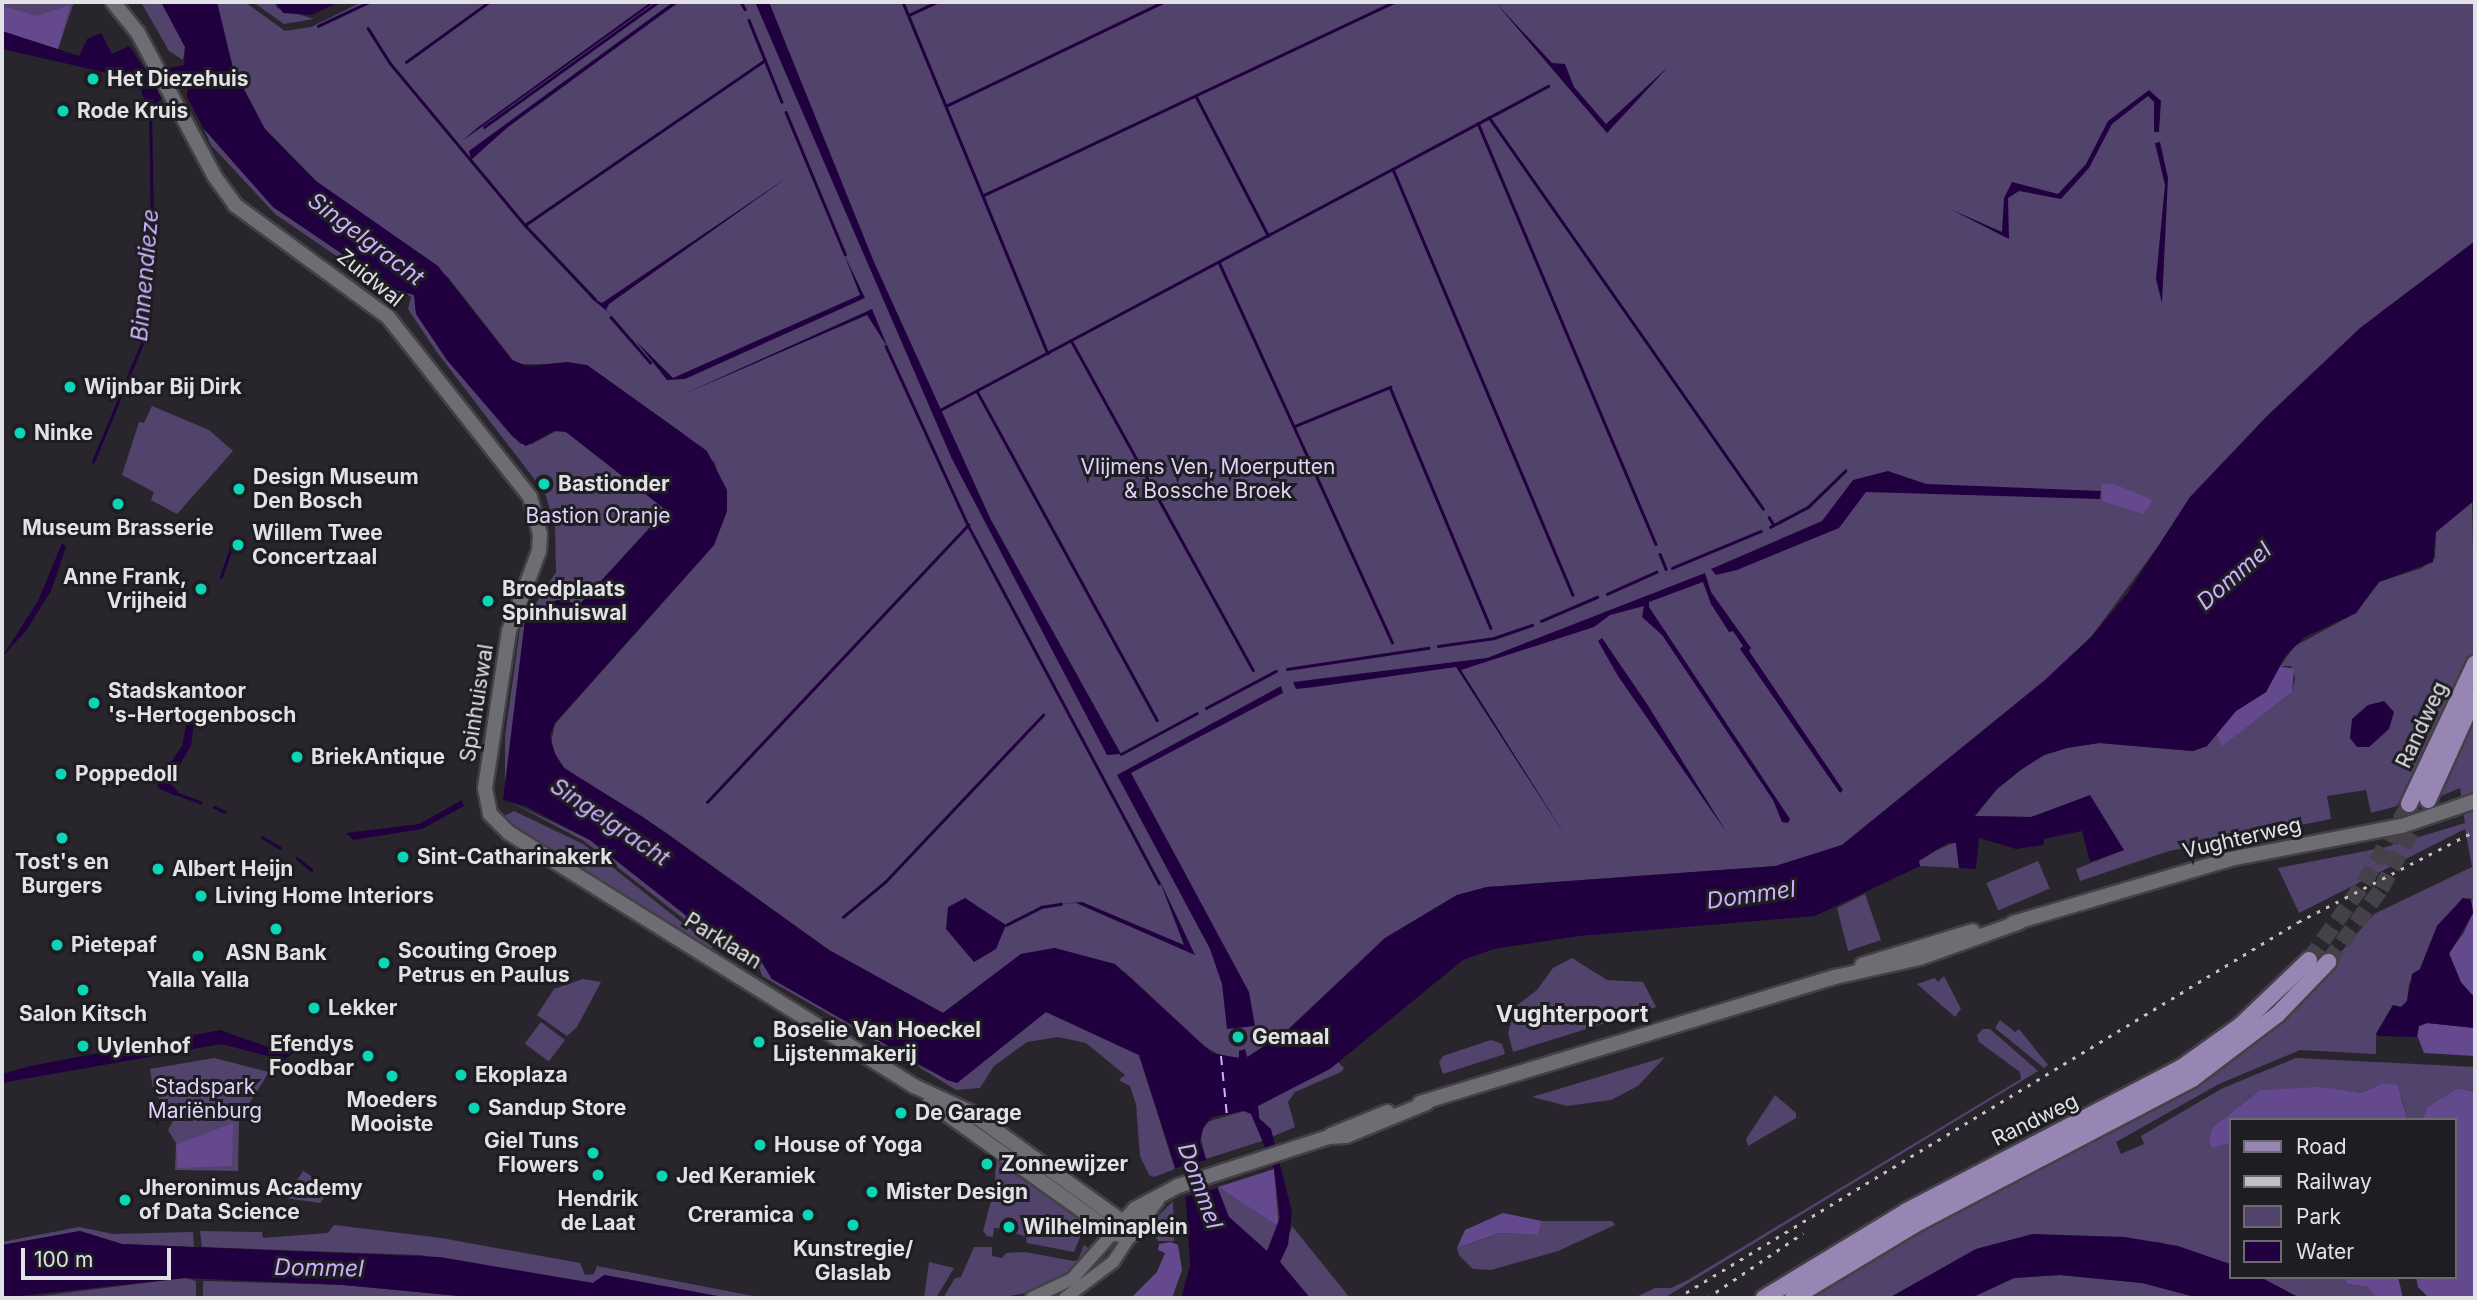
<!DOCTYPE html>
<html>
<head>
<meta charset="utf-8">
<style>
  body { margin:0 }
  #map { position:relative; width:2477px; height:1300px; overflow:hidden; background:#28262c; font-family:Inter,sans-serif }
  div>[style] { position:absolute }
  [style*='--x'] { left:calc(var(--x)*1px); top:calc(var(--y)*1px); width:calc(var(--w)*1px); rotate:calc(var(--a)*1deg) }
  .green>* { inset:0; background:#52436c; transform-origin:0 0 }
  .forest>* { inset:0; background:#65498e }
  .water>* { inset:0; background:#210040 }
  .pier>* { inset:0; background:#28262c; transform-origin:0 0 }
  .stream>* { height:2.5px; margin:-1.25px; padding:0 1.25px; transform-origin:1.25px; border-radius:1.25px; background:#210040 }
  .ferry>* { height:2px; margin-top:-1px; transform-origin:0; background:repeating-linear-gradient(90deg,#cdb0ff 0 9px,transparent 0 16px) }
  .primary-tunnel>* { height:16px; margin-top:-8px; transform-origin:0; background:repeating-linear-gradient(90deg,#444248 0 16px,transparent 0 24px) }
  .roads { filter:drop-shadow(2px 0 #434147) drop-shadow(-2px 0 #434147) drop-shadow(0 2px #434147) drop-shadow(0 -2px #434147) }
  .tertiary>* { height:12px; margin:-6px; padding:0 6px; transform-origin:6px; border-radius:6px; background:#6f6d74 }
  .secondary>* { height:14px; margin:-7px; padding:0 7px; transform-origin:7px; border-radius:7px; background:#6f6d74 }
  .primary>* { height:16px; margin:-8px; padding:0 8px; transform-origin:8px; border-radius:8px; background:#9786b3 }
  .rail>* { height:2.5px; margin-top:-1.25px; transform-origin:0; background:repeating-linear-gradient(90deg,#c1c0c4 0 3.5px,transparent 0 10.5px) }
  .dots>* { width:19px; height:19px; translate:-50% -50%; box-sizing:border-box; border:4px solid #1e1d22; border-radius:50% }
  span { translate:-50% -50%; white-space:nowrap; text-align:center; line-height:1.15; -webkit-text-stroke:6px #1e1d22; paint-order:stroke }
  .poi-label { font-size:21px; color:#e2e1e5; font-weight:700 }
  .left { translate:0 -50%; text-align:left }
  .right { translate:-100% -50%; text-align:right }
  .street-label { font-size:21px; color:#e2e1e5 }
  .park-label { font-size:21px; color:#dfd2fa }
  .water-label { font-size:23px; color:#cdb0ff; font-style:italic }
  .neighbourhood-label { font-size:23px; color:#e2e1e5; font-weight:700 }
  .frame { position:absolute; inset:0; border:4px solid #e2e1e5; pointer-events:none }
  .legend { position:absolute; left:2229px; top:1118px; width:228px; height:161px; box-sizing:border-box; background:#1e1d22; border:2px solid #6c6b70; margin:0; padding:9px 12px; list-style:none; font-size:21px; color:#e2e1e5 }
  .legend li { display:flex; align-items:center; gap:14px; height:35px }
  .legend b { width:35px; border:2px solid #6c6b70 }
  .scale { position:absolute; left:21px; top:1248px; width:150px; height:32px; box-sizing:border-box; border:4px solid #e2e1e5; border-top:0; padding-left:9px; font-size:21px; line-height:24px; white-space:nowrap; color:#e2e1e5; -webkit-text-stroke:5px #1e1d22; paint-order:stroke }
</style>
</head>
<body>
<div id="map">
  <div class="green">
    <i style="clip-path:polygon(2px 2px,74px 2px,58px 49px,2px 31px)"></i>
    <i style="clip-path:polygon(141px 2px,161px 2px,185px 47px,183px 60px,169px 51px)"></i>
    <i style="clip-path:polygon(216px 2px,245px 2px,285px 31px,311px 27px,362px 2px,2475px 2px,2475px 242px,2381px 312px,2241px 445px,2207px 480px,2091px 637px,2045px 680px,1842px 845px,1776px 866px,1487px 887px,1457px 895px,1385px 938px,1268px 1048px,1247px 1057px,1225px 1058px,1204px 1046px,1125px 972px,1055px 948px,1021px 954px,943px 1013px,829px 950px,664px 831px,560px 765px,551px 743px,555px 724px,714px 545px,727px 511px,715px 463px,681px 432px,587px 365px,516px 364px,448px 277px,316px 181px,265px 129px,249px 105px,234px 73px)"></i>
    <i style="clip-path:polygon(253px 2px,275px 2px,277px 8px,314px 19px,284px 24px)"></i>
    <i style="clip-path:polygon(204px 129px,273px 207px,395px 290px,410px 291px,416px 299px,415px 309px,447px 360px,520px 444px,532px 444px,558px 430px,566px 432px,666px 510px,580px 604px,557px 600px,525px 620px,505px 791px,505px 736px,520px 628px,556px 572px,555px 527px,545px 493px,436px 351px,408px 309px,411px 297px,405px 293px,398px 298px,275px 214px,211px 145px)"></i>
    <i style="clip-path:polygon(152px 406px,209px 430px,233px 451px,177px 514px,151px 500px,154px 492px,122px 475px,139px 422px,144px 423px)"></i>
    <i style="clip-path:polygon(2472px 502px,2475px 651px,2397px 806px,2371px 813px,2366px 790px,2327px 796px,2331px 819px,2326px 820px,2169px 851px,2080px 881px,2076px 869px,2124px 850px,2061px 808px,2031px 817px,1974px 816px,1997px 789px,2022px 769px,2044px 755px,2067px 748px,2099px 743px,2193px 751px,2207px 746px,2216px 734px,2222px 745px,2292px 692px,2295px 678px,2291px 666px,2280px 666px,2295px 646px,2356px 613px,2379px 582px,2422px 568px,2435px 558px,2436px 532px)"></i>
    <i style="clip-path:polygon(2475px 714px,2475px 899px,2463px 898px,2437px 926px,2420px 969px,2409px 984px,2407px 1001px,2401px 1007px,2393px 1005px,2376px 1034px,2376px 1054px,2300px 1050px,2219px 1084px,2116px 1142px,2121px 1154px,2144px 1144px,2141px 1136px,2223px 1088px,2296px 1058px,2475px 1067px,2475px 1092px,2458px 1088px,2427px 1107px,2422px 1120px,2408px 1120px,2402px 1099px,2382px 1083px,2362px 1093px,2319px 1088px,2260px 1090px,2213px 1127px,2213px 1147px,2230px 1143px,2230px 1264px,2159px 1242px,2033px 1234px,1976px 1249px,1889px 1298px,1805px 1298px,2042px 1164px,2197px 1086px,2281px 1021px,2374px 914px,2472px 867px,2465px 829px,2299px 913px,2278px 868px,2386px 847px,2465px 823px,2460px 788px,2436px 798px)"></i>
    <i style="clip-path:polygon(505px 799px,590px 840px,745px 961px,753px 959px,761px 961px,772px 979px,900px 1051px,905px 1058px,762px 976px,757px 961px,744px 966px,584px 841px)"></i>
    <i style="clip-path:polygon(514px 811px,583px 844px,713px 947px,710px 950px,518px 828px,504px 816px)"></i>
    <i style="clip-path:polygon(1956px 842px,1959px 868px,1920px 866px,1918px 862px,1927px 854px)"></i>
    <i style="left:2038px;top:861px;width:30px;height:56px;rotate:67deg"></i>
    <i style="clip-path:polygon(1865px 894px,1881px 940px,1848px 951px,1837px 908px)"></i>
    <i style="clip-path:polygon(1572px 958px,1607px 980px,1643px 982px,1656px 1007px,1513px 1052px,1508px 1033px,1516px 1006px,1537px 990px,1553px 968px)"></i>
    <i style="clip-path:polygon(1944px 976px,1961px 1009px,1955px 1017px,1917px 984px,1935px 978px,1938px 982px)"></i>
    <i style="clip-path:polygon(583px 979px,601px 982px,577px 1027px,567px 1036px,537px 1015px,554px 989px)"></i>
    <i style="clip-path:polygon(1046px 1012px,1139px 1055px,1175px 1169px,1154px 1177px,1149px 1175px,1140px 1156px,1136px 1104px,1130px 1086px,1119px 1080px,1125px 1075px,1086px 1043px,1058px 1037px,1027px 1042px,994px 1066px,980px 1088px,956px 1090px,911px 1062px,957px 1083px)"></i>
    <i style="clip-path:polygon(2000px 1020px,2015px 1032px,2019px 1029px,2048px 1065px,2044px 1068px,1995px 1028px)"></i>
    <i style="left:541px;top:1022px;width:30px;height:27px;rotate:37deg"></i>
    <i style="clip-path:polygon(1983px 1029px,1990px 1029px,2038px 1071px,1664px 1298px,1634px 1298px,1655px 1288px,1671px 1288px,1688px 1280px,2021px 1079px,2020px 1072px,1979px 1042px,1977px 1035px)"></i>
    <i style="clip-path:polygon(1491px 1040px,1502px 1044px,1505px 1054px,1443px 1074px,1439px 1062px,1443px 1056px)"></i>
    <i style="clip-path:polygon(1665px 1057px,1638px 1086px,1611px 1100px,1567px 1106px,1532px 1097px)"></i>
    <i style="clip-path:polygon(214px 1058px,269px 1072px,239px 1120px,238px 1171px,175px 1170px,176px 1143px,168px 1130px,173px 1121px,153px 1089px,150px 1069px)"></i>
    <i style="clip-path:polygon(1338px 1062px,1344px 1068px,1341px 1072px,1295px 1092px,1288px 1102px,1295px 1127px,1272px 1137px,1259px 1118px,1258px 1106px)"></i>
    <i style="clip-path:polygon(1775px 1095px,1796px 1113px,1796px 1118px,1748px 1146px,1746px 1139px)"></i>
    <i style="clip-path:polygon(1244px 1111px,1252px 1114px,1265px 1140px,1206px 1159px,1200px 1135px,1207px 1122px)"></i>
    <i style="clip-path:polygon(996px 1157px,1085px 1225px,1074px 1252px,1027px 1243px,1026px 1237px,1005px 1229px,994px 1228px,993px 1237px,987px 1236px,983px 1231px,995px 1186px)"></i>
    <i style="clip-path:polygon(303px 1171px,331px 1188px,320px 1203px,286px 1198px)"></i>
    <i style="clip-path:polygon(1218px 1187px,1279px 1227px,1267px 1251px,1229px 1217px,1217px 1194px)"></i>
    <i style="clip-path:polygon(1173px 1201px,1174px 1241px,1158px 1241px,1149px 1225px)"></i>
    <i style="clip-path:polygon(1542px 1221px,1612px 1221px,1615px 1225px,1558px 1251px,1491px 1270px,1473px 1269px,1459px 1255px,1457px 1248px,1501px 1233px,1538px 1235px)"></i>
    <i style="clip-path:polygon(334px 1225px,441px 1238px,580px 1263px,585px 1275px,594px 1274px,597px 1266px,764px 1298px,728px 1298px,605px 1275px,593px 1283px,420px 1255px,202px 1247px,200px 1231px,262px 1232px,263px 1238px,328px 1233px)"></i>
    <i style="clip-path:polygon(1292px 1226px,1350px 1298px,1310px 1298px,1280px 1262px)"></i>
    <i style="clip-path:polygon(79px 1227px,113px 1234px,193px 1232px,194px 1247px,122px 1244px,80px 1231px,2px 1245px,2px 1242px)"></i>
    <i style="clip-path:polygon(1084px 1245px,1092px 1251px,1067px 1275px,1032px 1292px,998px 1298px,943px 1298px,955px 1278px,961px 1277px,974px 1247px,992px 1247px,992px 1256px,1002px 1258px,1006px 1253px,1025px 1252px,1073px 1261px,1078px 1260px)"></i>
    <i style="clip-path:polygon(929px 1262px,954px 1268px,936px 1298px,924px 1298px)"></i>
    <i style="clip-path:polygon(2060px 1275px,2142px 1283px,2199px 1298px,1971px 1298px,2014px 1278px)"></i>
    <i style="clip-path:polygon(2260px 1277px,2343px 1277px,2348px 1284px,2367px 1287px,2376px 1298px,2300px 1298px)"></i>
    <i style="clip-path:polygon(185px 1278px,196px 1281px,196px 1298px,25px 1298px)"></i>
    <i style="clip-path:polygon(203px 1281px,343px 1285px,480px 1298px,203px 1298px)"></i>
  </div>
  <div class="forest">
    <i style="clip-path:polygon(70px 5px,58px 49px,2px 31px,2px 6px,37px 16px)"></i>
    <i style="clip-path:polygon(2101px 484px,2114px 484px,2153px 500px,2143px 514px,2102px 501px)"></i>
    <i style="clip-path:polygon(2280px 666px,2294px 669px,2292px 692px,2222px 746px,2216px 734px,2236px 711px,2266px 692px)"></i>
    <i style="clip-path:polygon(2475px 899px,2475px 998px,2461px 982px,2449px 953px,2463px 934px,2473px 913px,2471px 900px)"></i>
    <i style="clip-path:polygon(2427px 1023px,2475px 1028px,2475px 1056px,2424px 1053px,2417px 1035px,2419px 1026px)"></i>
    <i style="clip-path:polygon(2382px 1083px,2397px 1085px,2408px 1120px,2230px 1120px,2230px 1143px,2212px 1148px,2209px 1141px,2213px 1127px,2260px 1090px,2319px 1087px,2362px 1093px)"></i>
    <i style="clip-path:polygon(2458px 1088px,2475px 1092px,2475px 1298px,2429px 1298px,2418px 1287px,2416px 1277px,2454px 1277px,2454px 1120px,2422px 1120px,2427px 1107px)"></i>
    <i style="clip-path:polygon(233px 1123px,232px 1166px,178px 1168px,176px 1145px)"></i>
    <i style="clip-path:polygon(1274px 1169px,1279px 1227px,1218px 1187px)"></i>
    <i style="clip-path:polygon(1503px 1213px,1542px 1221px,1538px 1235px,1500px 1233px,1457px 1248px,1465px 1230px)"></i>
    <i style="clip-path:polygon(1171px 1242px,1178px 1245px,1182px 1270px,1172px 1298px,1131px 1298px,1157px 1272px,1165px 1253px,1158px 1250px,1159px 1244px)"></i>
    <i style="clip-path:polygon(2343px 1277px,2398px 1277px,2403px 1298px,2376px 1298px,2367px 1287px,2348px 1284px)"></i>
  </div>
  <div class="water">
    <i style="clip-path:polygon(evenodd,161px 2px,217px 2px,233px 68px,265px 129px,316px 181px,438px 266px,512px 360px,527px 366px,567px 362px,587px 365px,707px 451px,727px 490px,727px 511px,714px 545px,555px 723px,550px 736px,555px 754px,565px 769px,643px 817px,829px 950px,943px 1013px,1021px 954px,1055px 948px,1115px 964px,1212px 1053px,1239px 1058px,1239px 1051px,1245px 1049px,1247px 1057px,1286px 1032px,1385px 938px,1457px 895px,1487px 887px,1776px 866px,1842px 845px,2045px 680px,2091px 637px,2127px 594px,2190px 497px,2267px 416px,2360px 328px,2475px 241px,2475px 500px,2436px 532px,2433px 562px,2379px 582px,2356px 613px,2305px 637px,2286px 655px,2266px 692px,2236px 711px,2207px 746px,2193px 751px,2099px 743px,2067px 748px,2044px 755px,2022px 769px,1997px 789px,1975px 816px,2031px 817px,2090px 795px,2124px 850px,2090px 862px,2082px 831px,2044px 839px,2043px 845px,2016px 849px,1979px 838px,1976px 869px,1959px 868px,1956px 843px,1948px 843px,1919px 861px,1920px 866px,1815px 916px,1579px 936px,1494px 949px,1463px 960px,1330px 1069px,1258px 1106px,1259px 1118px,1271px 1129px,1292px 1212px,1288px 1245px,1280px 1262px,1310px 1298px,1181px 1298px,1190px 1266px,1186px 1201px,1139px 1055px,1046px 1012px,957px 1083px,947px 1080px,772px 979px,761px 961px,745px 962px,590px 840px,527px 807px,503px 800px,525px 620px,557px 600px,580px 604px,666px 510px,566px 432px,554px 431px,526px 446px,513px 437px,447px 360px,416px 314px,414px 295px,396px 290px,273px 207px,204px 129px,187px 97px,188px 84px,158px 91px,162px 99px,147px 110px,141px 89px,111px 81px,112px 74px,2px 49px,2px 31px,79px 56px,87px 39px,101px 33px,112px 54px,129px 46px,148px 73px,184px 65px,185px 47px,161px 2px,1244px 1111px,1251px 1114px,1274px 1169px,1280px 1217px,1267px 1251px,1229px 1217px,1200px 1143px,1203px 1128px,1212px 1117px,1244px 1111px)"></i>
    <i style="clip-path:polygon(275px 2px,339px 2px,312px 15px,283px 13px)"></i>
    <i style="clip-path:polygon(651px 2px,655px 2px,462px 141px,477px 128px)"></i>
    <i style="clip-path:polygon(673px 2px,679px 2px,508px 127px,471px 160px,469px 151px)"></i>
    <i style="clip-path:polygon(755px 2px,769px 2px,874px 262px,991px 520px,1121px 754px,1107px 755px,952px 459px)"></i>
    <i style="clip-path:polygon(1495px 2px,1552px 63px,1565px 64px,1574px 87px,1606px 124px,1668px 67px,1607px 133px)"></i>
    <i style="clip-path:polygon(2149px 90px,2161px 101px,2159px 132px,2154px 132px,2154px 102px,2148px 96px,2112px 124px,2089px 168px,2061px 199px,2019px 191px,2008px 198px,2009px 239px,1950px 209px,2002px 232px,2004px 198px,2012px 182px,2058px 194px,2086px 164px,2108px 121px)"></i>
    <i style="clip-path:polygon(2160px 142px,2168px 178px,2162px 303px,2156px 279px,2165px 185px,2155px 143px)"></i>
    <i style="clip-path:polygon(788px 177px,609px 304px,606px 310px,615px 318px,590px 297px,602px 303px)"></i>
    <i style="clip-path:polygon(844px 254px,865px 298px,685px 379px,667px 380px,636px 341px,673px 378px,860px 295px)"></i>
    <i style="clip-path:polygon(872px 309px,888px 348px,867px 315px,684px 394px)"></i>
    <i style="clip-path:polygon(1888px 471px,1926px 484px,2101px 491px,2100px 499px,1866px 492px,1839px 528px,1737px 570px,1716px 575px,1711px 569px,1822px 521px,1853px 480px)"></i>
    <i style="clip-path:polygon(62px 543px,66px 547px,51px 591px,26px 631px,2px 657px,38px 601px)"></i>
    <i style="clip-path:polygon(1705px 573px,1711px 592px,1751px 648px,1749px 651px,1843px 790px,1840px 793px,1740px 649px,1743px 646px,1733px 631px,1729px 632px,1711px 604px,1703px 582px,1649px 602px,1649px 607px,1790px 819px,1788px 823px,1782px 822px,1773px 800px,1662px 635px,1642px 617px,1644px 606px,1610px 615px,1594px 627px,1461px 670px,1568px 840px,1456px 667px,1315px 687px,1296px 689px,1293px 682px,1487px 658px)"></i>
    <i style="clip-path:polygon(1602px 638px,1647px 704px,1727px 833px,1618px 676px,1598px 641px)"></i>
    <i style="clip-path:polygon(1281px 686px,1283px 693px,1131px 773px,1249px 992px,1255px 1026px,1227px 1029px,1222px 984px,1210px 949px,1117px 775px)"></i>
    <i style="clip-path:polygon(2384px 701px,2394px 712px,2389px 729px,2369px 747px,2357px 747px,2350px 738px,2352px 719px,2368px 705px)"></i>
    <i style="clip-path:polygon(187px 720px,194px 723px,191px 746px,169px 783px,178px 791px,176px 796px,158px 788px,157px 782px,182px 746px)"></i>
    <i style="clip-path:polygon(462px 800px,464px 806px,422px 829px,353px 840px,346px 833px,419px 824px)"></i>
    <i style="clip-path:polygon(1159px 879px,1195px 955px,1076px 903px,1059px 904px,1082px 902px,1184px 945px)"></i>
    <i style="clip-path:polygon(965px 898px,1006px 925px,996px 949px,974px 962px,946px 929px,948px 907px)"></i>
    <i style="clip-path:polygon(2463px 898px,2471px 900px,2473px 913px,2449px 954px,2461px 983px,2475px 998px,2475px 1028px,2427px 1023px,2419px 1026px,2417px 1037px,2379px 1036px,2376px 1034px,2393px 1005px,2401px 1007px,2407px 1001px,2412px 974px,2420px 969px,2437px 926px)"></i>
    <i style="clip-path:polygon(220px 1030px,282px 1052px,307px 1034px,313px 1040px,283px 1060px,221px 1044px,2px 1083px,2px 1074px,30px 1066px)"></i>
    <i style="clip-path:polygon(80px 1231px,122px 1244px,440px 1257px,593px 1283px,604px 1275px,728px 1298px,480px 1298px,343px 1285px,185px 1278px,2px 1298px,2px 1245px)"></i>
    <i style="clip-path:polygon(2033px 1234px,2125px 1237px,2178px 1246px,2230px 1264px,2230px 1277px,2260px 1277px,2300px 1298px,2199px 1298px,2142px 1283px,2060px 1275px,2014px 1278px,1971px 1298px,1889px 1298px,1976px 1249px)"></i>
  </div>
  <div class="pier">
    <i style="left:1210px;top:1159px;width:30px;height:38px;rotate:75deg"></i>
  </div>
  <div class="stream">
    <i style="--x:741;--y:2;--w:8;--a:60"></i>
    <i style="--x:903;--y:2;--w:380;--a:67.6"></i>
    <i style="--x:909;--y:15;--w:31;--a:-25"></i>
    <i style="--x:749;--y:20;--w:88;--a:68.1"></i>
    <i style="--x:318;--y:26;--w:56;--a:-25.2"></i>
    <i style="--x:368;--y:28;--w:41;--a:57.8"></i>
    <i style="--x:390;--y:63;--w:211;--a:50.2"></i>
    <i style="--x:525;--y:225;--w:102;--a:46.6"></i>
    <i style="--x:406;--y:62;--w:102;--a:-35.9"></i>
    <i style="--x:1196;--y:96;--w:157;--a:62.6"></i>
    <i style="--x:946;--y:106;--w:241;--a:-25.6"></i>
    <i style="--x:786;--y:112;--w:154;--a:67.4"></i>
    <i style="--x:1489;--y:117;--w:478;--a:55"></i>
    <i style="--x:1478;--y:123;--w:457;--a:67.1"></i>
    <i style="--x:484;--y:127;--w:214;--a:-35.7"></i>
    <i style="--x:1393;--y:169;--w:462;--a:67.1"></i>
    <i style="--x:984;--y:195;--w:454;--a:-25.2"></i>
    <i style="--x:525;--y:225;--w:291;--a:-34.5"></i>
    <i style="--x:1219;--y:262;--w:418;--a:65.5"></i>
    <i style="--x:611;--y:317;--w:60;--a:49.1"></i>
    <i style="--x:1071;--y:340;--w:377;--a:61.1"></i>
    <i style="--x:886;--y:346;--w:197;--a:65.4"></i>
    <i style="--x:968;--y:525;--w:406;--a:61.9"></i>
    <i style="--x:977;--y:391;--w:375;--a:61.3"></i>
    <i style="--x:940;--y:410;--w:689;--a:-28.05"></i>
    <i style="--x:1295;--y:426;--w:103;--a:-22.3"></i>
    <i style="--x:1390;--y:387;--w:261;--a:67.3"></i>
    <i style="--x:93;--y:462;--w:134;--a:-67.6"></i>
    <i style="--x:144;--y:338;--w:115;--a:-86"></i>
    <i style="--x:152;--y:223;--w:114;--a:-91"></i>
    <i style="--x:1769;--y:517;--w:9;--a:58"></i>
    <i style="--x:1770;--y:527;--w:43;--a:-27.8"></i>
    <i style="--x:1808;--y:507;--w:52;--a:-44.2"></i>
    <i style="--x:1660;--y:554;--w:16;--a:68"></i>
    <i style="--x:1672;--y:568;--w:96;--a:-22.6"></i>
    <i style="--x:221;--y:577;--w:34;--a:-71"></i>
    <i style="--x:1607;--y:594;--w:54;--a:-24.2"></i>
    <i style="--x:1541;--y:621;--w:61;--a:-23.2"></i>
    <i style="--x:1438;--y:646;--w:57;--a:-8.1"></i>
    <i style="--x:1494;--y:638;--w:40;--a:-18.9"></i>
    <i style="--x:1287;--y:669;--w:143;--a:-8.5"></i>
    <i style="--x:1206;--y:708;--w:79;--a:-27.9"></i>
    <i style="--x:188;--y:714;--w:6;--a:39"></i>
    <i style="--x:193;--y:718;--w:7;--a:106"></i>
    <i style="--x:1121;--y:754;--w:86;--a:-28.3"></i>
    <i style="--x:176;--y:793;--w:26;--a:21"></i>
    <i style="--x:707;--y:802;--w:381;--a:-46.7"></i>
    <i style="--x:214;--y:807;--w:12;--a:24"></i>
    <i style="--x:262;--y:837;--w:21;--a:31"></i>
    <i style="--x:297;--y:858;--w:19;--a:39"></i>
    <i style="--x:843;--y:917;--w:55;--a:-39.8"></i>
    <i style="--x:885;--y:882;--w:230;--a:-46.6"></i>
    <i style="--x:1006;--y:925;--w:39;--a:-27"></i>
    <i style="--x:1041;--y:907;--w:20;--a:-9"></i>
  </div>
  <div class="ferry">
    <i style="--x:1221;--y:1056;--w:60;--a:84.3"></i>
  </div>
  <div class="primary-tunnel">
    <i style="--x:2309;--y:960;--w:95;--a:-54.5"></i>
    <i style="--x:2364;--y:883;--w:91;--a:-60.3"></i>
    <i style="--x:2328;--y:962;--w:90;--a:-54"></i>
    <i style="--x:2381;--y:889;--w:101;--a:-62.2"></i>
  </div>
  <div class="roads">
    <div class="tertiary">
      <i style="--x:1032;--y:1298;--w:44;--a:-25.4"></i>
      <i style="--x:1072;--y:1279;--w:76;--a:-48.2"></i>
      <i style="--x:1123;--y:1222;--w:16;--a:63"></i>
      <i style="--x:1130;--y:1236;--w:31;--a:123"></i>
      <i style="--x:1113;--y:1262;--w:60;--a:143.1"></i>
    </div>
    <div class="secondary">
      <i style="--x:113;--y:2;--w:40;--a:51"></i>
      <i style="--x:138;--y:33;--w:163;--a:61.9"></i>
      <i style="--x:215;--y:177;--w:34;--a:54"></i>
      <i style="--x:235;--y:205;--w:190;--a:36.2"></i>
      <i style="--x:388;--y:317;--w:229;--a:51.7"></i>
      <i style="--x:530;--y:497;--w:38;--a:75"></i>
      <i style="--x:540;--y:534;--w:17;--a:93"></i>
      <i style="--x:539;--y:551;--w:85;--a:110.6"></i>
      <i style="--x:509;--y:631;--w:159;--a:98.7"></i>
      <i style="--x:485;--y:788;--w:26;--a:79"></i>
      <i style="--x:490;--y:814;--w:27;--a:45"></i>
      <i style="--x:509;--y:833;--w:478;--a:32"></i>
      <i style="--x:914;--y:1086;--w:62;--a:24.9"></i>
      <i style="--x:970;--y:1112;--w:188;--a:35.7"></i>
      <i style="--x:1123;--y:1222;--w:18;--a:-47"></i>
      <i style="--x:1135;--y:1209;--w:49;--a:-28.1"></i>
      <i style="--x:1178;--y:1186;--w:159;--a:-18"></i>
      <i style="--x:1329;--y:1137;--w:17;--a:-3"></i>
      <i style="--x:1346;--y:1136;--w:87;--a:-22.2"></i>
      <i style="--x:2013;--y:923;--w:226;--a:-16.4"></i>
      <i style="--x:2230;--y:859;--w:175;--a:-10.9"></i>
      <i style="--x:2402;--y:826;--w:77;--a:-18.9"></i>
      <i style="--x:1862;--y:965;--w:116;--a:-17"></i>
      <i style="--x:930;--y:1102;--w:227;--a:35.5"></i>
      <i style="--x:1115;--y:1234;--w:15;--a:8"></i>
      <i style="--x:1130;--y:1236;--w:45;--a:-53.1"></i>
      <i style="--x:1420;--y:1103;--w:434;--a:-16.9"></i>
      <i style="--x:1835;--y:977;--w:87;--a:-12.6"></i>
      <i style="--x:1920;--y:958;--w:106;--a:-19.8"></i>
      <i style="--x:1331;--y:1135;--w:61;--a:-22.3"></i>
    </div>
    <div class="primary">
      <i style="--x:2428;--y:800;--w:114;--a:-65.7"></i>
      <i style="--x:2409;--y:804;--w:155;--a:-64.8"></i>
      <i style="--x:1764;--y:1298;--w:167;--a:-31.3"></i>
      <i style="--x:1907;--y:1211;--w:309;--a:-27.6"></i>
      <i style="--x:2181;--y:1068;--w:74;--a:-35.6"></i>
      <i style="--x:2241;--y:1025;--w:94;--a:-43.7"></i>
      <i style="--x:1793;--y:1298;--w:141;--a:-31.1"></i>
      <i style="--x:1914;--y:1225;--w:314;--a:-27.7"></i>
      <i style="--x:2192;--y:1079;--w:106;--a:-37"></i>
      <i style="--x:2277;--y:1015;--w:74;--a:-46.1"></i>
    </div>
  </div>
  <div class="rail">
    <i style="--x:1677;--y:1298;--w:726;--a:-31.19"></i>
    <i style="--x:2298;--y:922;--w:199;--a:-27.2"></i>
    <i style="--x:1707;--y:1298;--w:116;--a:-34.1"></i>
  </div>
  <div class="dots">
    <i style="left:93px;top:79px;background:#0ad5b5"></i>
    <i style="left:63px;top:111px;background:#0ad5b5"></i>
    <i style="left:70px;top:387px;background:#0ad5b5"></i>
    <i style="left:20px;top:433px;background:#0ad5b5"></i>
    <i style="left:544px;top:484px;background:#0ad5b5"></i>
    <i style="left:239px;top:489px;background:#0ad5b5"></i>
    <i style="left:118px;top:504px;background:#0ad5b5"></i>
    <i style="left:238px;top:545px;background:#0ad5b5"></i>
    <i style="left:201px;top:589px;background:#0ad5b5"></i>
    <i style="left:488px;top:601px;background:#0ad5b5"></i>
    <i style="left:94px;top:703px;background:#0ad5b5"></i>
    <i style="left:297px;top:757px;background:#0ad5b5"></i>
    <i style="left:61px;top:774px;background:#0ad5b5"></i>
    <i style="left:62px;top:838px;background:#0ad5b5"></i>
    <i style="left:403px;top:857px;background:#0ad5b5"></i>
    <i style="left:158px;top:869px;background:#0ad5b5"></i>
    <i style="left:201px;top:896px;background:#0ad5b5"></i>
    <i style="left:276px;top:929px;background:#0ad5b5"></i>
    <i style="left:57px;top:945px;background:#0ad5b5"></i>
    <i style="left:198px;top:956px;background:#0ad5b5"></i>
    <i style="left:384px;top:963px;background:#0ad5b5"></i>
    <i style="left:83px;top:990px;background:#0ad5b5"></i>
    <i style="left:314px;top:1008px;background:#0ad5b5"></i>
    <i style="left:1238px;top:1037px;background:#0ad5b5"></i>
    <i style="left:759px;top:1042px;background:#0ad5b5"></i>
    <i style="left:83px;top:1046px;background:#0ad5b5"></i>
    <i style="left:368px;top:1056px;background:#0ad5b5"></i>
    <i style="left:461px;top:1075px;background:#0ad5b5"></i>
    <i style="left:392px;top:1076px;background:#0ad5b5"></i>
    <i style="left:474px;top:1108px;background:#0ad5b5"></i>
    <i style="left:901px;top:1113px;background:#0ad5b5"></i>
    <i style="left:760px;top:1145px;background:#0ad5b5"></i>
    <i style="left:593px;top:1153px;background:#0ad5b5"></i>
    <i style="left:987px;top:1164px;background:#0ad5b5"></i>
    <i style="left:598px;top:1175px;background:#0ad5b5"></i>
    <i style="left:662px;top:1176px;background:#0ad5b5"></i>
    <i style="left:872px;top:1192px;background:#0ad5b5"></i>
    <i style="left:125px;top:1200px;background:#0ad5b5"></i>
    <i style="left:808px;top:1215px;background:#0ad5b5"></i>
    <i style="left:853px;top:1225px;background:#0ad5b5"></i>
    <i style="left:1009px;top:1227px;background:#0ad5b5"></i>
  </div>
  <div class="poi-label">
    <span class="left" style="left:107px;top:79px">Het Diezehuis</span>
    <span class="left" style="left:77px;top:111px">Rode Kruis</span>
    <span class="left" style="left:84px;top:387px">Wijnbar Bij Dirk</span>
    <span class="left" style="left:34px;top:433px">Ninke</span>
    <span class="left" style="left:253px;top:489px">Design Museum<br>Den Bosch</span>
    <span class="left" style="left:558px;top:484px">Bastionder</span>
    <span style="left:118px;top:528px">Museum Brasserie</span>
    <span class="left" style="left:252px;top:545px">Willem Twee<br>Concertzaal</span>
    <span class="right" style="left:187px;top:589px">Anne Frank,<br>Vrijheid</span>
    <span class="left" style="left:502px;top:601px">Broedplaats<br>Spinhuiswal</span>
    <span class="left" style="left:108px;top:703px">Stadskantoor<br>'s-Hertogenbosch</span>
    <span class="left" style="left:311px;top:757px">BriekAntique</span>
    <span class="left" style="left:75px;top:774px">Poppedoll</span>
    <span class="left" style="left:417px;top:857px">Sint-Catharinakerk</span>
    <span style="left:62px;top:874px">Tost's en<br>Burgers</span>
    <span class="left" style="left:172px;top:869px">Albert Heijn</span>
    <span class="left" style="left:215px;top:896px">Living Home Interiors</span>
    <span class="left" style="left:71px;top:945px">Pietepaf</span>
    <span class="left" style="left:398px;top:963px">Scouting Groep<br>Petrus en Paulus</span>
    <span style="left:276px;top:953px">ASN Bank</span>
    <span style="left:198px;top:980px">Yalla Yalla</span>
    <span class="left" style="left:328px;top:1008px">Lekker</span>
    <span style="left:83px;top:1014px">Salon Kitsch</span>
    <span class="left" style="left:773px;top:1042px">Boselie Van Hoeckel<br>Lijstenmakerij</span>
    <span class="left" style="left:1252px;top:1037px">Gemaal</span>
    <span class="right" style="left:354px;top:1056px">Efendys<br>Foodbar</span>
    <span class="left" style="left:97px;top:1046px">Uylenhof</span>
    <span class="left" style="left:475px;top:1075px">Ekoplaza</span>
    <span style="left:392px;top:1112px">Moeders<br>Mooiste</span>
    <span class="left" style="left:488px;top:1108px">Sandup Store</span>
    <span class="left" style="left:915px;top:1113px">De Garage</span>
    <span class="right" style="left:579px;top:1153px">Giel Tuns<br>Flowers</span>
    <span class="left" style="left:774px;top:1145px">House of Yoga</span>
    <span class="left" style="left:1001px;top:1164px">Zonnewijzer</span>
    <span class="left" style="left:676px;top:1176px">Jed Keramiek</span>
    <span class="left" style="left:139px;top:1200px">Jheronimus Academy<br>of Data Science</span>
    <span class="left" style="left:886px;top:1192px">Mister Design</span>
    <span style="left:598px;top:1211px">Hendrik<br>de Laat</span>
    <span class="right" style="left:794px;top:1215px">Creramica</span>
    <span class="left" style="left:1023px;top:1227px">Wilhelminaplein</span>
    <span style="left:853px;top:1261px">Kunstregie/<br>Glaslab</span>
  </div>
  <div class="street-label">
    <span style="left:370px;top:278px;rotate:39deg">Zuidwal</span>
    <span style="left:477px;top:703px;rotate:-81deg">Spinhuiswal</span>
    <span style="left:2422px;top:725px;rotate:-65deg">Randweg</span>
    <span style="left:2242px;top:838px;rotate:-13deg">Vughterweg</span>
    <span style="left:723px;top:941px;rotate:32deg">Parklaan</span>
    <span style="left:2035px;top:1120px;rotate:-26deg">Randweg</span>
  </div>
  <div class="park-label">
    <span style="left:1208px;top:479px">Vlijmens Ven, Moerputten<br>&amp; Bossche Broek</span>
    <span style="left:598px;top:516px">Bastion Oranje</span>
    <span style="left:205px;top:1099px">Stadspark<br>Mariënburg</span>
  </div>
  <div class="water-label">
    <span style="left:366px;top:239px;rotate:37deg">Singelgracht</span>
    <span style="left:145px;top:275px;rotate:-85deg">Binnendieze</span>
    <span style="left:2234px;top:576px;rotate:-41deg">Dommel</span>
    <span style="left:610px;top:822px;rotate:34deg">Singelgracht</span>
    <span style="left:1751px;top:895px;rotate:-8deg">Dommel</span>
    <span style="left:1200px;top:1186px;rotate:70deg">Dommel</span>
    <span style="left:319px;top:1268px;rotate:1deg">Dommel</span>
  </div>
  <div class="neighbourhood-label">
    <span style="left:1572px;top:1014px">Vughterpoort</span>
  </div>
  <div class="frame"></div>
  <ul class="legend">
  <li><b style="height:9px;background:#9786b3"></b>Road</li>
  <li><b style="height:9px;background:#c1c0c4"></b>Railway</li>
  <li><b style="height:19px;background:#52436c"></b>Park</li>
  <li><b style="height:19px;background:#210040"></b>Water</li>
  </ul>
  <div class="scale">100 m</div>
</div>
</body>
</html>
